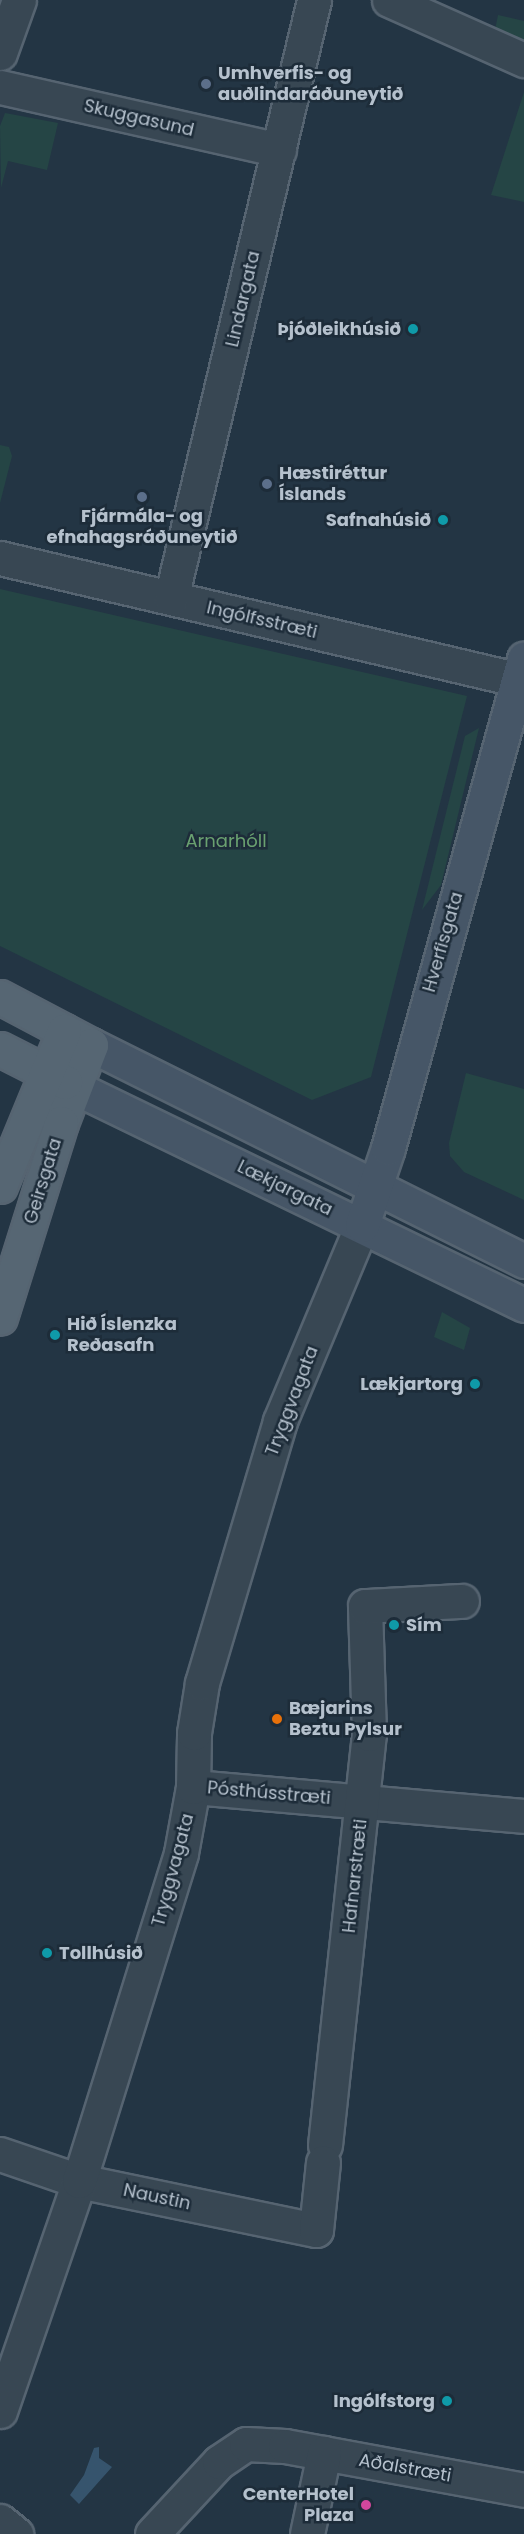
<!DOCTYPE html>
<html>
<head>
<meta charset="utf-8">
<style>
  body { margin:0 }
  #map { position:relative; width:524px; height:2534px; overflow:hidden; background:#233544; font-family:Poppins,sans-serif }
  div>[style] { position:absolute }
  [style*='--x'] { left:calc(var(--x)*1px); top:calc(var(--y)*1px); width:calc(var(--w)*1px); rotate:calc(var(--a)*1deg) }
  .green>* { inset:0; background:#254545 }
  .water>* { inset:0; background:#36546d }
  .roads { filter:drop-shadow(2px 0 #566471) drop-shadow(-2px 0 #566471) drop-shadow(0 2px #566471) drop-shadow(0 -2px #566471) }
  .street>* { height:33px; margin:-16.5px; padding:0 16.5px; transform-origin:16.5px; border-radius:16.5px; background:#384753 }
  .secondary>* { height:33px; margin:-16.5px; padding:0 16.5px; transform-origin:16.5px; border-radius:16.5px; background:#465667 }
  .primary>* { height:33px; margin:-16.5px; padding:0 16.5px; transform-origin:16.5px; border-radius:16.5px; background:#566673 }
  .dots>* { width:16px; height:16px; translate:-50% -50%; box-sizing:border-box; border:3px solid #1d2c39; border-radius:50% }
  span { translate:-50% -50%; white-space:nowrap; text-align:center; line-height:1.15; -webkit-text-stroke:5px #1d2c39; paint-order:stroke }
  .poi-label { font-size:18px; color:#b5c1cd; font-weight:700 }
  .left { translate:0 -50%; text-align:left }
  .right { translate:-100% -50%; text-align:right }
  .street-label { font-size:18px; color:#b5c1cd }
  .park-label { font-size:18px; color:#6aa170 }
</style>
</head>
<body>
<div id="map">
  <div class="green">
    <i style="clip-path:polygon(498px 15px,524px 21px,524px 43px,495px 30px)"></i>
    <i style="clip-path:polygon(524px 92px,524px 202px,491px 195px)"></i>
    <i style="clip-path:polygon(5px 113px,58px 123px,47px 170px,8px 161px,1px 188px,0 126px)"></i>
    <i style="clip-path:polygon(0 445px,9px 447px,12px 456px,0 503px)"></i>
    <i style="clip-path:polygon(0 589px,467px 696px,371px 1077px,312px 1100px,0 946px)"></i>
    <i style="clip-path:polygon(479px 728px,441px 885px,422px 910px,465px 736px)"></i>
    <i style="clip-path:polygon(466px 1073px,524px 1089px,524px 1200px,464px 1172px,450px 1156px,449px 1143px)"></i>
    <i style="clip-path:polygon(442px 1312px,470px 1328px,464px 1350px,434px 1337px)"></i>
  </div>
  <div class="water">
    <i style="clip-path:polygon(99px 2447px,99px 2458px,112px 2467px,79px 2504px,70px 2495px,84px 2475px,94px 2448px)"></i>
  </div>
  <div class="roads">
    <div class="street">
      <i style="--x:389;--y:0;--w:148;--a:24"></i>
      <i style="--x:0;--y:53;--w:56;--a:-70.3"></i>
      <i style="--x:0;--y:87;--w:286;--a:12.7"></i>
      <i style="--x:0;--y:558;--w:538;--a:13.21"></i>
      <i style="--x:171;--y:598;--w:615;--a:-76.55"></i>
      <i style="--x:193;--y:1787;--w:332;--a:5"></i>
      <i style="--x:325;--y:2145;--w:413;--a:-83.9"></i>
      <i style="--x:369;--y:1734;--w:128;--a:-91.8"></i>
      <i style="--x:365;--y:1606;--w:97;--a:-3"></i>
      <i style="--x:0;--y:2154;--w:83;--a:18.9"></i>
      <i style="--x:79;--y:2181;--w:242;--a:11.7"></i>
      <i style="--x:316;--y:2230;--w:68;--a:-84.1"></i>
      <i style="--x:0;--y:2411;--w:243;--a:-71"></i>
      <i style="--x:79;--y:2181;--w:343;--a:-72.7"></i>
      <i style="--x:181;--y:1853;--w:67;--a:-79.7"></i>
      <i style="--x:193;--y:1787;--w:54;--a:-88.9"></i>
      <i style="--x:194;--y:1733;--w:51;--a:-80.9"></i>
      <i style="--x:202;--y:1683;--w:273;--a:-73.4"></i>
      <i style="--x:280;--y:1421;--w:212;--a:-67.3"></i>
      <i style="--x:0;--y:2521;--w:21;--a:39"></i>
      <i style="--x:152;--y:2534;--w:98;--a:-47.1"></i>
      <i style="--x:219;--y:2462;--w:32;--a:-34"></i>
      <i style="--x:246;--y:2444;--w:39;--a:3"></i>
      <i style="--x:285;--y:2446;--w:243;--a:10.4"></i>
      <i style="--x:307;--y:2534;--w:83;--a:-78.1"></i>
    </div>
    <div class="secondary">
      <i style="--x:91;--y:1045;--w:484;--a:26.5"></i>
      <i style="--x:74;--y:1087;--w:500;--a:25.85"></i>
      <i style="--x:362;--y:1225;--w:81;--a:-71.3"></i>
      <i style="--x:388;--y:1148;--w:508;--a:-74.46"></i>
    </div>
    <div class="primary">
      <i style="--x:0;--y:997;--w:103;--a:27.8"></i>
      <i style="--x:91;--y:1045;--w:84;--a:111"></i>
      <i style="--x:61;--y:1123;--w:204;--a:107.4"></i>
      <i style="--x:0;--y:1049;--w:73;--a:26.9"></i>
      <i style="--x:0;--y:1186;--w:168;--a:-67.6"></i>
    </div>
  </div>
  <div class="dots">
    <i style="left:206px;top:84px;background:#5c6f8a"></i>
    <i style="left:413px;top:329px;background:#0f9aa8"></i>
    <i style="left:267px;top:484px;background:#5c6f8a"></i>
    <i style="left:142px;top:497px;background:#5c6f8a"></i>
    <i style="left:443px;top:520px;background:#0f9aa8"></i>
    <i style="left:55px;top:1335px;background:#0f9aa8"></i>
    <i style="left:475px;top:1384px;background:#0f9aa8"></i>
    <i style="left:394px;top:1625px;background:#0f9aa8"></i>
    <i style="left:277px;top:1719px;background:#e8710a"></i>
    <i style="left:47px;top:1953px;background:#0f9aa8"></i>
    <i style="left:447px;top:2401px;background:#0f9aa8"></i>
    <i style="left:366px;top:2505px;background:#d1479c"></i>
  </div>
  <div class="poi-label">
    <span class="left" style="left:218px;top:84px">Umhverfis- og<br>auðlindaráðuneytið</span>
    <span class="right" style="left:401px;top:329px">Þjóðleikhúsið</span>
    <span class="left" style="left:279px;top:484px">Hæstiréttur<br>Íslands</span>
    <span style="left:142px;top:527px">Fjármála- og<br>efnahagsráðuneytið</span>
    <span class="right" style="left:431px;top:520px">Safnahúsið</span>
    <span class="left" style="left:67px;top:1335px">Hið Íslenzka<br>Reðasafn</span>
    <span class="right" style="left:463px;top:1384px">Lækjartorg</span>
    <span class="left" style="left:406px;top:1625px">Sím</span>
    <span class="left" style="left:289px;top:1719px">Bæjarins<br>Beztu Pylsur</span>
    <span class="left" style="left:59px;top:1953px">Tollhúsið</span>
    <span class="right" style="left:435px;top:2401px">Ingólfstorg</span>
    <span class="right" style="left:354px;top:2505px">CenterHotel<br>Plaza</span>
  </div>
  <div class="street-label">
    <span style="left:139px;top:118px;rotate:13deg">Skuggasund</span>
    <span style="left:243px;top:299px;rotate:-77deg">Lindargata</span>
    <span style="left:262px;top:620px;rotate:13deg">Ingólfsstræti</span>
    <span style="left:443px;top:942px;rotate:-74deg">Hverfisgata</span>
    <span style="left:43px;top:1181px;rotate:-73deg">Geirsgata</span>
    <span style="left:285px;top:1188px;rotate:26deg">Lækjargata</span>
    <span style="left:292px;top:1401px;rotate:-69deg">Tryggvagata</span>
    <span style="left:269px;top:1793px;rotate:5deg">Pósthússtræti</span>
    <span style="left:173px;top:1870px;rotate:-75deg">Tryggvagata</span>
    <span style="left:355px;top:1876px;rotate:-84deg">Hafnarstræti</span>
    <span style="left:157px;top:2197px;rotate:12deg">Naustin</span>
    <span style="left:405px;top:2468px;rotate:10deg">Aðalstræti</span>
  </div>
  <div class="park-label">
    <span style="left:226px;top:841px">Arnarhóll</span>
  </div>
</div>
</body>
</html>
